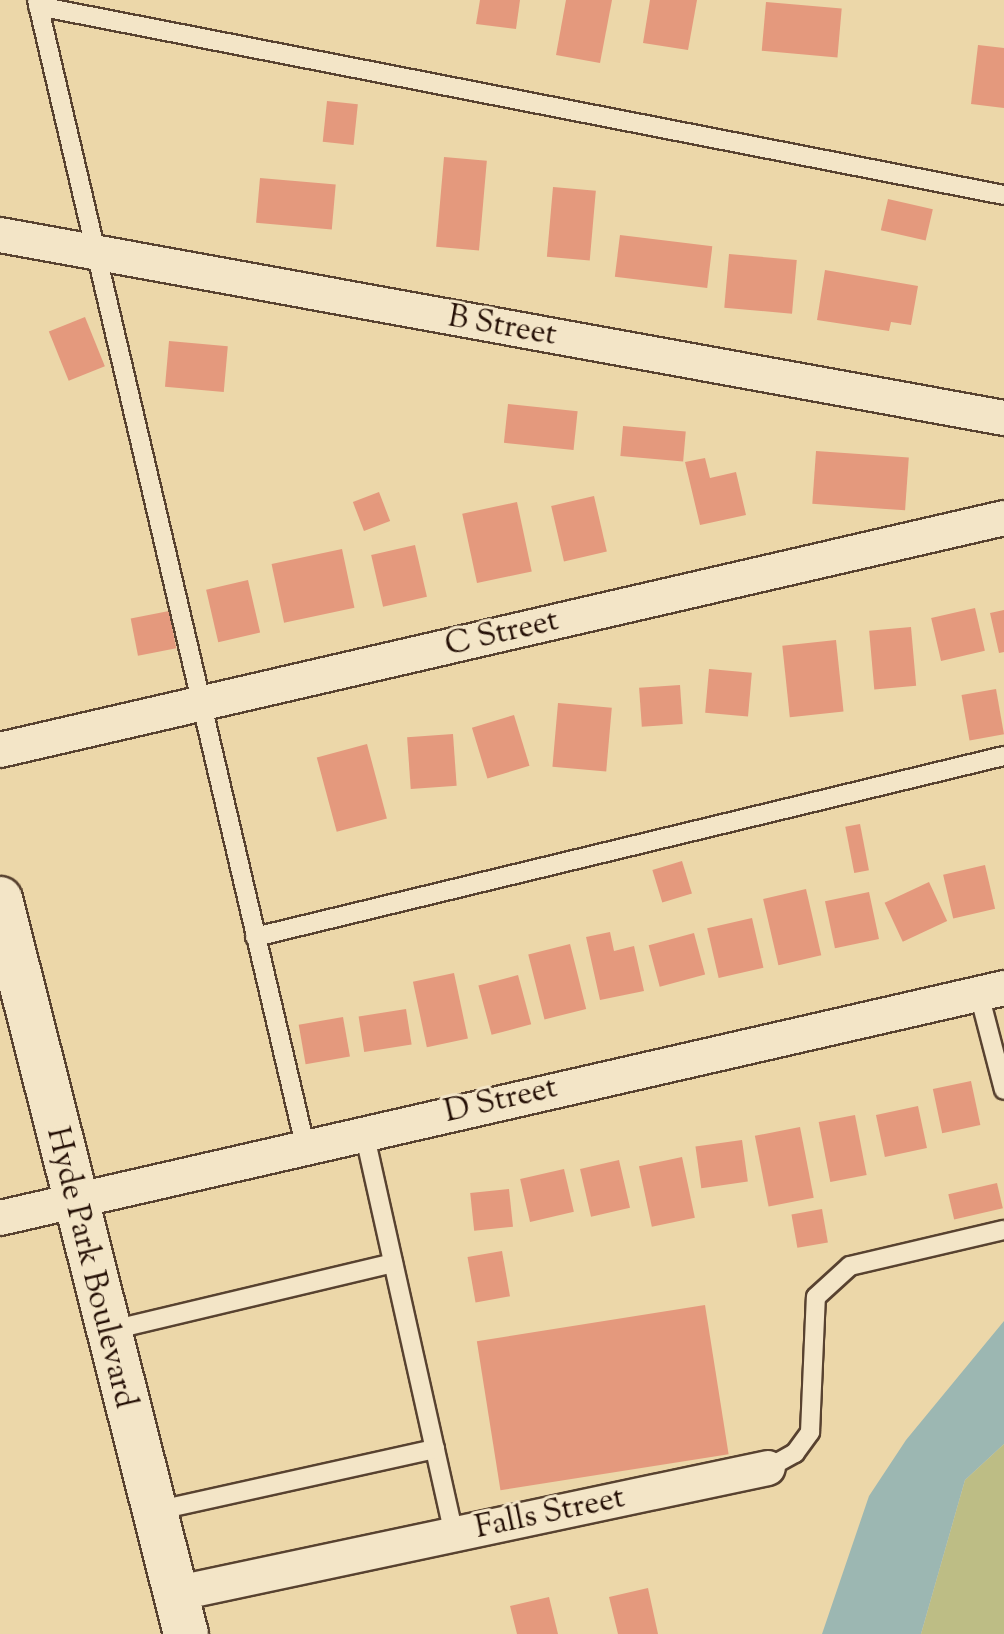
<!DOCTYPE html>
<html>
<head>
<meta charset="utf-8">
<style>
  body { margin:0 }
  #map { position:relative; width:1004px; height:1634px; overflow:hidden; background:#ecd7a9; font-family:"Sorts Mill Goudy",serif }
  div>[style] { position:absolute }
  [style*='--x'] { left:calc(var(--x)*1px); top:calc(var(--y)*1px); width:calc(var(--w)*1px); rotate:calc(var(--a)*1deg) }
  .green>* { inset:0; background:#bdbd85 }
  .water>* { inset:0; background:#9cb7b2 }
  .building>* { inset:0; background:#e4997d; transform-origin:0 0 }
  .roads { filter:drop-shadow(2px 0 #584230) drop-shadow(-2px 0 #584230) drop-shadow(0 2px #584230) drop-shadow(0 -2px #584230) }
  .service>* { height:18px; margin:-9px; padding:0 9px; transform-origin:9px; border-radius:9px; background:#f3e5c7 }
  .minor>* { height:34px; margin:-17px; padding:0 17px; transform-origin:17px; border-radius:17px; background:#f3e5c7 }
  .secondary>* { height:44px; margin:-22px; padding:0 22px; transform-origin:22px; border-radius:22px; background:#f3e5c7 }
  span { translate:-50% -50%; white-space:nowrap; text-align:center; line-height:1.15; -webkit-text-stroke:6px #f3e5c7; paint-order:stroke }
  .street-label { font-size:32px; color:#261107 }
</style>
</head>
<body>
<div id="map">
  <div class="green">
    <i style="clip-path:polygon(1004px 1444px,1004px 1634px,921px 1634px,965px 1480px)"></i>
  </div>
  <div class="water">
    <i style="clip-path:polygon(1004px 1321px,1004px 1444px,965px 1480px,921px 1634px,822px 1634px,869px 1496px,906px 1440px)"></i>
  </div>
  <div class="building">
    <i style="clip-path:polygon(480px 0,520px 0,516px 29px,476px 24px)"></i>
    <i style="clip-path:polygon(566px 0,612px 0,600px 63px,556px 55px)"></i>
    <i style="clip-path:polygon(650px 0,697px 0,688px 50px,643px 43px)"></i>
    <i style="left:766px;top:2px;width:76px;height:49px;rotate:5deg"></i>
    <i style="clip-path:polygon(978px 45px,1004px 48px,1004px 108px,971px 104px)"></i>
    <i style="left:327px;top:101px;width:31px;height:41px;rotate:6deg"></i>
    <i style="left:444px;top:157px;width:43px;height:90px;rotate:5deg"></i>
    <i style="left:260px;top:178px;width:76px;height:45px;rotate:5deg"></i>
    <i style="left:553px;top:187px;width:43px;height:70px;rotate:5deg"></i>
    <i style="left:888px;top:199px;width:46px;height:32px;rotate:13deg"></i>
    <i style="left:620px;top:235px;width:93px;height:42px;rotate:7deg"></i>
    <i style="left:729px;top:254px;width:68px;height:54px;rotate:5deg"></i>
    <i style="clip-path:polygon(825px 270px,918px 286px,911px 325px,891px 322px,889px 331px,817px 320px)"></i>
    <i style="left:85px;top:317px;width:53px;height:39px;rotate:68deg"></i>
    <i style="left:169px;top:341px;width:59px;height:46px;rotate:5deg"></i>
    <i style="left:508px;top:404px;width:70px;height:39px;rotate:6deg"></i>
    <i style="left:623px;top:426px;width:63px;height:30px;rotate:5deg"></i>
    <i style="left:816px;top:451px;width:93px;height:53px;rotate:4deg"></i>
    <i style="clip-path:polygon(705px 458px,710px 478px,736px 472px,746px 515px,700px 525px,685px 462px)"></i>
    <i style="left:379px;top:492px;width:31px;height:28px;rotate:69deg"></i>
    <i style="left:594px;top:496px;width:57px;height:44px;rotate:77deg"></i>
    <i style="left:517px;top:502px;width:71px;height:56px;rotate:78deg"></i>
    <i style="left:415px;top:545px;width:53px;height:45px;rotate:77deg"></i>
    <i style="left:342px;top:549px;width:60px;height:72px;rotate:78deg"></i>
    <i style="left:248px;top:580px;width:54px;height:43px;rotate:77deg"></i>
    <i style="left:975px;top:608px;width:44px;height:45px;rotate:77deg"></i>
    <i style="clip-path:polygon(1004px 610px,1004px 652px,999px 653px,990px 613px)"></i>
    <i style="left:169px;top:611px;width:38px;height:39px;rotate:79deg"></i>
    <i style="left:911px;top:627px;width:59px;height:42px;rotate:85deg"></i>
    <i style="left:836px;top:640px;width:72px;height:54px;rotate:84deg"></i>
    <i style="left:709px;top:669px;width:43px;height:44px;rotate:5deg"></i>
    <i style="left:680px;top:685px;width:39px;height:41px;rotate:86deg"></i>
    <i style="left:996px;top:689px;width:46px;height:35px;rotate:80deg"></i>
    <i style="left:558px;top:703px;width:54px;height:64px;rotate:5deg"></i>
    <i style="left:514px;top:715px;width:53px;height:44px;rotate:73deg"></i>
    <i style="left:453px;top:734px;width:52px;height:46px;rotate:86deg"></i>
    <i style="left:367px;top:744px;width:77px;height:52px;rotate:75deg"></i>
    <i style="left:860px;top:824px;width:47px;height:15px;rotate:79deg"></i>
    <i style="left:682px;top:861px;width:34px;height:31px;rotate:73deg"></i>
    <i style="left:985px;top:865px;width:45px;height:43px;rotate:77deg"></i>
    <i style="left:929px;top:882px;width:43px;height:49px;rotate:65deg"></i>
    <i style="left:806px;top:889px;width:68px;height:44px;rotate:77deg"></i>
    <i style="left:869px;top:892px;width:48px;height:45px;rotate:78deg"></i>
    <i style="left:752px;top:918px;width:51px;height:46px;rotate:77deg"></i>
    <i style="clip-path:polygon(610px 932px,614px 951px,634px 946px,644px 991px,600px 1000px,586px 937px)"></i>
    <i style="left:694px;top:933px;width:43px;height:47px;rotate:75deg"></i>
    <i style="left:570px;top:944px;width:67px;height:43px;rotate:76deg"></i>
    <i style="left:454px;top:973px;width:67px;height:42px;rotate:78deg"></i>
    <i style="left:518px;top:975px;width:51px;height:41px;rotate:75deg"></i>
    <i style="left:406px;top:1009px;width:36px;height:48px;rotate:81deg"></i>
    <i style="left:343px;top:1017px;width:40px;height:45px;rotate:80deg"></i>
    <i style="left:971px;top:1081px;width:45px;height:39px;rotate:78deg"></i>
    <i style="left:918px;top:1106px;width:43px;height:43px;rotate:78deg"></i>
    <i style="left:855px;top:1115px;width:61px;height:37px;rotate:79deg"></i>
    <i style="left:800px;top:1127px;width:72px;height:46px;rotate:79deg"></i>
    <i style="left:742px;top:1140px;width:42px;height:47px;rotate:82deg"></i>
    <i style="left:682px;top:1157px;width:62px;height:44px;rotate:78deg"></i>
    <i style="left:619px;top:1160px;width:49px;height:40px;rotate:77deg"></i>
    <i style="left:564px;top:1169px;width:44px;height:45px;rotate:77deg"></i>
    <i style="left:997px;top:1183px;width:26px;height:50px;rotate:77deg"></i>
    <i style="left:509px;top:1189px;width:38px;height:39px;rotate:84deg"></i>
    <i style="left:822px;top:1209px;width:34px;height:31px;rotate:80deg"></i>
    <i style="left:502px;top:1251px;width:46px;height:35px;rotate:80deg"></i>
    <i style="left:705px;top:1305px;width:151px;height:231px;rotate:81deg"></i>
    <i style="clip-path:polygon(648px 1588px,658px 1634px,618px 1634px,609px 1597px)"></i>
    <i style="clip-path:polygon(549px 1597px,558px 1634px,517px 1634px,510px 1606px)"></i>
  </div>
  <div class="roads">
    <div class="service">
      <i style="--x:37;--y:0;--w:1176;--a:76.83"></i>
      <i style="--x:38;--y:6;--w:984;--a:11.07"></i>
      <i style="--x:255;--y:937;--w:771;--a:-13.59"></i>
      <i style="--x:979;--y:994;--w:99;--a:75.4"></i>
      <i style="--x:364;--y:1132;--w:413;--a:77.4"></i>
      <i style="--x:108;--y:1331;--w:293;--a:-13.4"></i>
      <i style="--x:768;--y:1468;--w:31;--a:-29"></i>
      <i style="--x:795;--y:1453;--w:26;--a:-54"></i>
      <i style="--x:810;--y:1432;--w:135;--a:-87.5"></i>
      <i style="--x:816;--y:1297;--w:46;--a:-42.4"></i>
      <i style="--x:850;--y:1266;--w:158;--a:-13.2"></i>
      <i style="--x:155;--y:1511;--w:287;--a:-12.5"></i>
    </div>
    <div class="minor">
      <i style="--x:0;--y:235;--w:1021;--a:10.33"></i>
      <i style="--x:0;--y:750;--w:1030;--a:-13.01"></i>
      <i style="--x:0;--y:1218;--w:1030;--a:-12.9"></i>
      <i style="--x:174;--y:1594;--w:607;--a:-11.98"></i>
    </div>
    <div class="secondary">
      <i style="--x:0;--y:899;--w:758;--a:75.8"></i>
    </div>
  </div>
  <div class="street-label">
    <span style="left:502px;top:327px;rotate:10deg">B Street</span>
    <span style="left:502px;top:634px;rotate:-13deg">C Street</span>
    <span style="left:501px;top:1101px;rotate:-13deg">D Street</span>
    <span style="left:90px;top:1268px;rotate:76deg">Hyde Park Boulevard</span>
    <span style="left:550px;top:1514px;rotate:-12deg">Falls Street</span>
  </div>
</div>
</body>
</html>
